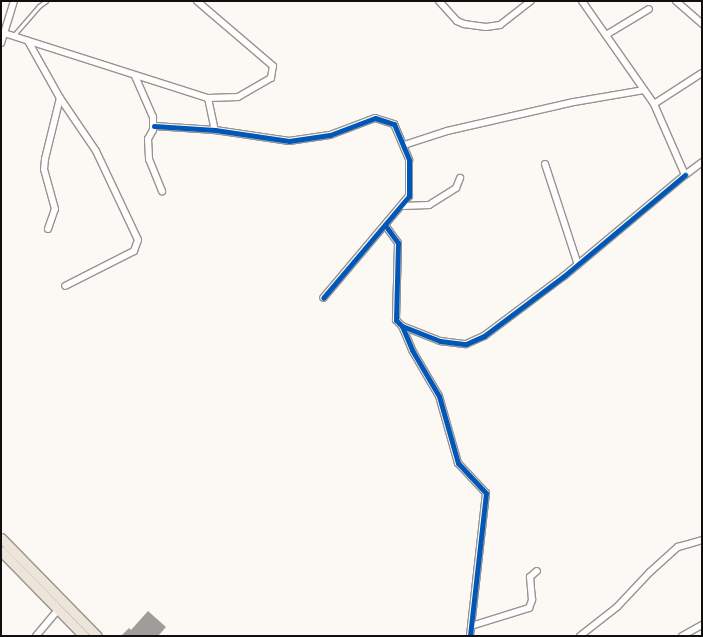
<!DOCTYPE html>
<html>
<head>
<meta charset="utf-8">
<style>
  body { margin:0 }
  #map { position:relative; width:703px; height:637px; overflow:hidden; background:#fcf9f4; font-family:"PT Serif",serif }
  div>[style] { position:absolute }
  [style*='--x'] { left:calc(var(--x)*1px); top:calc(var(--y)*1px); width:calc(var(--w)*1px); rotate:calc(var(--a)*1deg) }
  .building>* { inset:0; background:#9f9c99 }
  .roads { filter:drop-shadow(1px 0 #969492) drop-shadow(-1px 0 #969492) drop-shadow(0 1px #969492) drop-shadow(0 -1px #969492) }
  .service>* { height:3px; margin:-1.5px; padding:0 1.5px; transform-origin:1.5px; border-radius:1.5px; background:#fffefd }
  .minor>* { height:6px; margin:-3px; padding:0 3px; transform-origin:3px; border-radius:3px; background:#fffefd }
  .primary>* { height:9px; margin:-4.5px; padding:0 4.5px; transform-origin:4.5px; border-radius:4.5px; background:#ede5da }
  .cycleway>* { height:5px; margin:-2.5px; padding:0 2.5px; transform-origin:2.5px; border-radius:2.5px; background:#0057b8 }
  span { translate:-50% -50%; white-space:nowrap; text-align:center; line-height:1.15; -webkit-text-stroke:4px #fff; paint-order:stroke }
  .frame { position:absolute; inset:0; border:2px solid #0f0f0f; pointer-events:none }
</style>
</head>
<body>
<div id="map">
  <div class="building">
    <i style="clip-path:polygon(148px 611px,166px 627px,158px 636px,121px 636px,129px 628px,131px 630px)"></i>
  </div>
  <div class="roads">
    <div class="service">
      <i style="--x:13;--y:36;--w:40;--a:-49"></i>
      <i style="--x:39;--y:6;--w:9;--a:-36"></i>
    </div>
    <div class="minor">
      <i style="--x:439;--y:1;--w:27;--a:48"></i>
      <i style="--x:457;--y:21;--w:8;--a:23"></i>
      <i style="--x:464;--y:24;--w:22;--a:8"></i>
      <i style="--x:486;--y:27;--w:14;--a:-8"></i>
      <i style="--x:500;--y:25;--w:39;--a:-38"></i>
      <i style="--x:582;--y:1;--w:126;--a:55"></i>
      <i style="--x:654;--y:104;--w:77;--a:66.4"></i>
      <i style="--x:685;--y:175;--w:21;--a:-37"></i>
      <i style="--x:676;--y:1;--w:35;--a:41"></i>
      <i style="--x:4;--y:33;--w:214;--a:17.7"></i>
      <i style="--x:208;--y:98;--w:30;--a:-2"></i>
      <i style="--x:238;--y:97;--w:38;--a:-30"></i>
      <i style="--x:271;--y:78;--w:12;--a:-81"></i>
      <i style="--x:273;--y:66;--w:100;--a:-139.5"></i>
      <i style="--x:606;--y:35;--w:50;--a:-31.2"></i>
      <i style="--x:28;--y:41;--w:65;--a:60.7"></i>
      <i style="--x:60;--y:98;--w:64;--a:55.8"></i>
      <i style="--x:96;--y:151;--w:98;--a:64.7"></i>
      <i style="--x:138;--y:240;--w:12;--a:110"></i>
      <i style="--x:134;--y:251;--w:77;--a:153.1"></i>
      <i style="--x:1;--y:43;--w:44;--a:-72.8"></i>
      <i style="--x:135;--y:76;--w:45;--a:66.3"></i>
      <i style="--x:153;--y:117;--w:13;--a:90"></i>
      <i style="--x:153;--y:130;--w:10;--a:119"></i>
      <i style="--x:148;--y:139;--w:20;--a:87"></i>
      <i style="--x:149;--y:159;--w:35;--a:68"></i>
      <i style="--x:208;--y:98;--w:33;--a:78"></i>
      <i style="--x:654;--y:104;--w:57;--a:-32.9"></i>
      <i style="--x:154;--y:126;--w:61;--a:3.8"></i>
      <i style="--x:215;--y:130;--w:75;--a:8.5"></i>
      <i style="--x:289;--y:141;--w:41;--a:-8.3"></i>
      <i style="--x:330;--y:135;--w:48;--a:-20.7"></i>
      <i style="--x:375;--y:118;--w:20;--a:18"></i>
      <i style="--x:394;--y:124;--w:39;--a:67"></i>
      <i style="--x:409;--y:160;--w:36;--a:90"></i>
      <i style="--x:409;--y:196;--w:133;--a:130.1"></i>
      <i style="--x:404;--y:145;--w:45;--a:-18"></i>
      <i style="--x:447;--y:131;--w:130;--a:-12.9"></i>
      <i style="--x:574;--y:102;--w:71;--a:-9.7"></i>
      <i style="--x:545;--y:164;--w:106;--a:71.9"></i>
      <i style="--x:403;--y:206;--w:26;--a:-2"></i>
      <i style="--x:429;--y:205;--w:32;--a:-32"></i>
      <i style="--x:456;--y:188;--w:11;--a:-68"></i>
      <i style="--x:385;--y:225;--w:22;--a:54"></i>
      <i style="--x:398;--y:243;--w:77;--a:91.5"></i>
      <i style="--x:396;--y:320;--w:8;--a:45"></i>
      <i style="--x:402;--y:326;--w:41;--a:21.5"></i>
      <i style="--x:440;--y:341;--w:26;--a:7"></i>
      <i style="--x:466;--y:344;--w:20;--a:-24"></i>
      <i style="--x:484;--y:336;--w:100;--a:-36.9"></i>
      <i style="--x:564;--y:276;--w:158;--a:-39.9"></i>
      <i style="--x:48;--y:229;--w:21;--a:-71"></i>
      <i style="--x:55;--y:209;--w:41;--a:-105.4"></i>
      <i style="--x:44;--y:169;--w:10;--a:-84"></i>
      <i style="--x:45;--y:159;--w:63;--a:-76.2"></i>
      <i style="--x:402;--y:326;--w:26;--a:67"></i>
      <i style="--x:412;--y:350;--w:53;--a:59.6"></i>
      <i style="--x:439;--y:396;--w:70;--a:74.2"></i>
      <i style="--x:458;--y:463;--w:41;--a:47"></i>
      <i style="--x:486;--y:493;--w:144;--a:96.4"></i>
      <i style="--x:471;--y:626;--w:61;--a:-17.2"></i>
      <i style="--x:529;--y:608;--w:9;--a:-69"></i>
      <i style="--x:532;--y:600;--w:23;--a:-95"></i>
      <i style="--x:530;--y:577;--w:9;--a:-41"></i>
      <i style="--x:36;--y:636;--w:34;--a:-50"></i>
      <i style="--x:580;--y:636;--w:47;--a:-38.1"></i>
      <i style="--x:617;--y:607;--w:48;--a:-46.7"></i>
      <i style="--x:650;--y:572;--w:38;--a:-42"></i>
      <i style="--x:678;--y:547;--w:25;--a:-16"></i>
      <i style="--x:682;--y:636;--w:23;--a:-29"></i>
    </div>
    <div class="primary">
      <i style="--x:1;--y:538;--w:137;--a:45.6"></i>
      <i style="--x:1;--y:551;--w:119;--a:45.7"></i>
    </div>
  </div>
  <div class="cycleway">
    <i style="--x:154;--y:126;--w:61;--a:3.8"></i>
    <i style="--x:215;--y:130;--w:75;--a:8.5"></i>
    <i style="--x:289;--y:141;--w:41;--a:-8.3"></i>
    <i style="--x:330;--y:135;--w:48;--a:-20.7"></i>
    <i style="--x:375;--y:118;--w:20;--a:18"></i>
    <i style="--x:394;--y:124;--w:39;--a:67"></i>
    <i style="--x:409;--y:160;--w:36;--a:90"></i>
    <i style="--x:409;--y:196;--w:133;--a:130.1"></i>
    <i style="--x:385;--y:225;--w:22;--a:54"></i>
    <i style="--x:398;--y:243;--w:77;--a:91.5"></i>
    <i style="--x:396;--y:320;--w:8;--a:45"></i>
    <i style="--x:402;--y:326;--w:41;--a:21.5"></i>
    <i style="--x:440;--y:341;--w:26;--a:7"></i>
    <i style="--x:466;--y:344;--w:20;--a:-24"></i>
    <i style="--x:484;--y:336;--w:100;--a:-36.9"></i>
    <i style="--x:564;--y:276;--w:158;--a:-39.9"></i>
    <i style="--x:402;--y:326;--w:26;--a:67"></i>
    <i style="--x:412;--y:350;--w:53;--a:59.6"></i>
    <i style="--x:439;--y:396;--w:70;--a:74.2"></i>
    <i style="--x:458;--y:463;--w:41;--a:47"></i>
    <i style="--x:486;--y:493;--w:144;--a:96.4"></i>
  </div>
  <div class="frame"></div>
</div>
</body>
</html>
